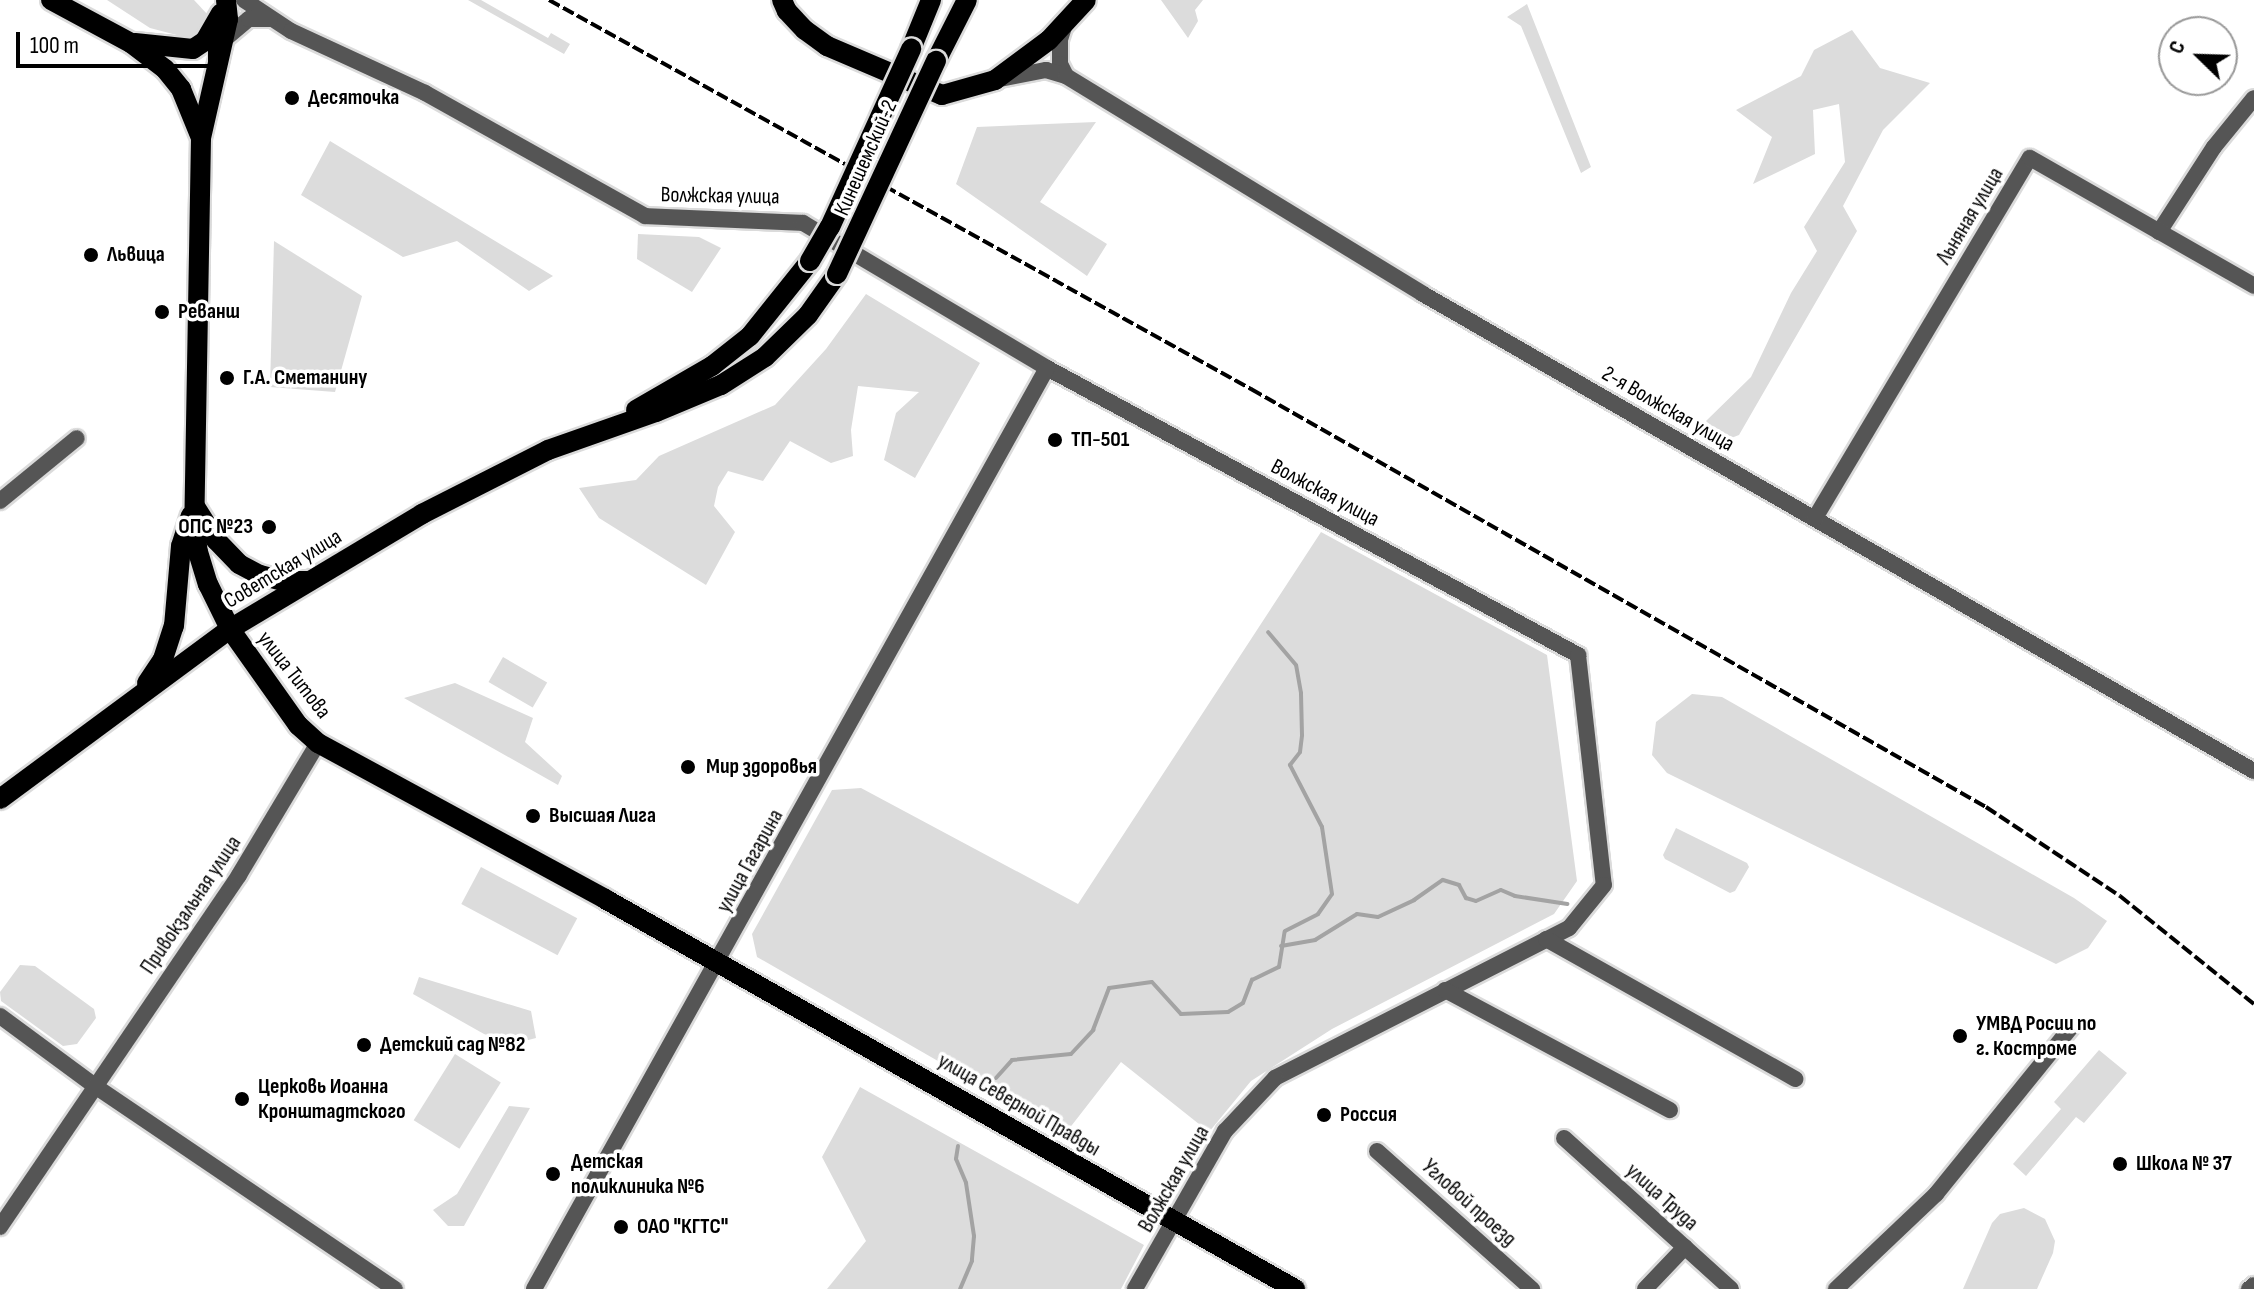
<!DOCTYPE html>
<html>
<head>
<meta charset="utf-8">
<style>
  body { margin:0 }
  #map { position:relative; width:2254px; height:1289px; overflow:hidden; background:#fff; font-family:"Sofia Sans Condensed",sans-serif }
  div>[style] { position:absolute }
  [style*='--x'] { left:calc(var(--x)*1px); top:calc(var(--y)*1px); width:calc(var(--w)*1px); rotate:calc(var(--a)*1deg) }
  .green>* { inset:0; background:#dcdcdc; transform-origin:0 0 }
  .stream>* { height:4px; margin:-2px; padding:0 2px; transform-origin:2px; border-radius:2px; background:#a3a3a3 }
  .roads { filter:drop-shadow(2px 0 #dbdbdb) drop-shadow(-2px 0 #dbdbdb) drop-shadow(0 2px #dbdbdb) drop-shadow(0 -2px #dbdbdb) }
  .minor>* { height:16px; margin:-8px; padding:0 8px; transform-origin:8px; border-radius:8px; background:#555 }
  .major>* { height:20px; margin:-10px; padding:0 10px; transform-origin:10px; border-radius:10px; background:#000 }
  .rail>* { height:4px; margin-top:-2px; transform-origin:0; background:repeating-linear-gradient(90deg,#000 0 12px,transparent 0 16px) }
  .bridges { filter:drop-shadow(2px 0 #dbdbdb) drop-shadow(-2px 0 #dbdbdb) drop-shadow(0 2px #dbdbdb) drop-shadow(0 -2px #dbdbdb) }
  .major-bridge>* { height:20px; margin:-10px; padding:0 10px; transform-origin:10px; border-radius:10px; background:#000 }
  .dots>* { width:22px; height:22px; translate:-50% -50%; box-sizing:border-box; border:4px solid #fff; border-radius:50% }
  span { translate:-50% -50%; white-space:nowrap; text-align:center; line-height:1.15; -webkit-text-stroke:7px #fff; paint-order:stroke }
  .poi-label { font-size:22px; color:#000; font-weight:700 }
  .left { translate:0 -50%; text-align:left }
  .right { translate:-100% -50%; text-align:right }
  .street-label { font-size:22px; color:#000 }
  .north { position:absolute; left:2158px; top:16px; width:80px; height:80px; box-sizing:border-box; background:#fff; border:2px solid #999; border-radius:50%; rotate:293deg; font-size:22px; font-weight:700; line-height:32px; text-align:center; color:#000 }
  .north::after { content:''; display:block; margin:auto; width:28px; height:36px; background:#000; clip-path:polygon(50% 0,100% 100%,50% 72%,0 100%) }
  .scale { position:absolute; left:16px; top:32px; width:196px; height:36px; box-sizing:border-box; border:4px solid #000; border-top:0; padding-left:10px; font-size:24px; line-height:28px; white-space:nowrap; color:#000; -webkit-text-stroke:6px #fff; paint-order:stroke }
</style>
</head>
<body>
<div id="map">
  <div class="green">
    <i style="clip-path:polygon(107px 0,194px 0,208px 15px,192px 39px,150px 28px)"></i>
    <i style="clip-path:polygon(468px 0,481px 0,548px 38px,551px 33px,570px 44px,564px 54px)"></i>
    <i style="clip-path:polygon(1161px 0,1203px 0,1195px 10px,1198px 21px,1188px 38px)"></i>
    <i style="clip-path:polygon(1527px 4px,1591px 167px,1581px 173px,1521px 26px,1507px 17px)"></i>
    <i style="clip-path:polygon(1852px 30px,1880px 68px,1930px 83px,1883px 130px,1843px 206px,1857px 231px,1739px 435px,1726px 440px,1706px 421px,1751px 377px,1791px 293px,1817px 251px,1804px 227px,1845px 162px,1839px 104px,1813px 110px,1815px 154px,1753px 184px,1772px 137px,1736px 110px,1801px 76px,1814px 50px)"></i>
    <i style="clip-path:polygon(1096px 122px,1040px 202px,1107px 244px,1087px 276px,956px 184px,977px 127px)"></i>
    <i style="clip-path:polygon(330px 141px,553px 276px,529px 291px,457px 241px,403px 257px,301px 195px)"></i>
    <i style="clip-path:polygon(638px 234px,699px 237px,721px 248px,692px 292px,637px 259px)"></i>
    <i style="clip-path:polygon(274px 241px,362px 296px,335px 392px,270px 387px)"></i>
    <i style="clip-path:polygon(866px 294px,980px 363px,915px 478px,884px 460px,896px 413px,919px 392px,858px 386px,851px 430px,853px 456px,831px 463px,790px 441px,763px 481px,728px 471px,718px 487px,714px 506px,735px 532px,706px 585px,599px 518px,579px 488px,636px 480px,659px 456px,775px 405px,826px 349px)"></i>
    <i style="clip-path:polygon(1321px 532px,1547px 655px,1577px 881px,1554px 914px,1332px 1029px,1251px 1081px,1209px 1132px,1121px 1062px,1065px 1134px,757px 957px,752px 934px,832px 790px,861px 788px,1078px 904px)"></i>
    <i style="left:503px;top:657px;width:51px;height:29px;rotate:30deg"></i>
    <i style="clip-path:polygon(455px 683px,533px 718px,525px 742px,562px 776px,558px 785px,404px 698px)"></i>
    <i style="clip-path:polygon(1692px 694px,1722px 697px,2074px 898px,2107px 921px,2088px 948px,2056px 964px,1667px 773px,1652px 755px,1656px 722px)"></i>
    <i style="clip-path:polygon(1676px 828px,1747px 863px,1749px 867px,1735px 891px,1730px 893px,1665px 859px,1663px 855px)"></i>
    <i style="left:481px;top:867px;width:109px;height:42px;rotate:28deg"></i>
    <i style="clip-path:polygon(20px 965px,35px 966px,94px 1009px,96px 1018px,77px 1044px,63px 1046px,1px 1001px,0 992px)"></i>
    <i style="clip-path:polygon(419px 977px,531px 1011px,536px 1038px,513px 1044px,484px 1034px,413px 994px)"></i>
    <i style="clip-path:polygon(2099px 1050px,2127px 1073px,2084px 1123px,2076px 1117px,2026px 1176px,2013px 1164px,2061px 1109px,2054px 1102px)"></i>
    <i style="left:455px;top:1054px;width:54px;height:78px;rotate:32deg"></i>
    <i style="clip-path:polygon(860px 1087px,1144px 1245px,1121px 1289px,827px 1289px,866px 1241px,822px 1157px)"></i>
    <i style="clip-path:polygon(509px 1106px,530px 1108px,464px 1226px,448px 1226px,433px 1210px,457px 1194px)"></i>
    <i style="clip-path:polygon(2024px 1208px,2045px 1219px,2055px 1241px,2053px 1253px,2037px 1289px,1963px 1289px,1992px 1223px,2000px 1214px)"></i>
  </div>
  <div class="stream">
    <i style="--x:1281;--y:946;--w:35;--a:-10"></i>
    <i style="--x:1315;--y:940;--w:49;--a:-31.8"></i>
    <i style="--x:1357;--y:914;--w:21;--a:8"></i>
    <i style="--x:1378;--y:917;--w:40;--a:-25"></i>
    <i style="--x:1414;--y:900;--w:35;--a:-35"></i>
    <i style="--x:1443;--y:880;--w:17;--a:17"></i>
    <i style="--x:1459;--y:885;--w:15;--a:62"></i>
    <i style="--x:1466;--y:898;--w:10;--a:17"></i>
    <i style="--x:1476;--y:901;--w:27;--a:-24"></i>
    <i style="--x:1501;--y:890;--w:15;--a:23"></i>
    <i style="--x:1515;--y:896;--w:53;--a:8.7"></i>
    <i style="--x:996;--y:1078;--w:24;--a:-48"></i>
    <i style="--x:1012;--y:1060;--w:59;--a:-5.8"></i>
    <i style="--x:1071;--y:1054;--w:33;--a:-47"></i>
    <i style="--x:1093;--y:1030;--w:45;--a:-69.1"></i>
    <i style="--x:1109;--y:988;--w:43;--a:-7.9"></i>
    <i style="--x:1152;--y:982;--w:43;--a:47.8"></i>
    <i style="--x:1181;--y:1014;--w:47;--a:-2.4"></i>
    <i style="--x:1228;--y:1012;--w:17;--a:-31"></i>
    <i style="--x:1243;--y:1003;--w:25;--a:-69"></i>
    <i style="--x:1252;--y:980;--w:30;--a:-26"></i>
    <i style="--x:1279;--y:967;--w:36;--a:-81"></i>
    <i style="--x:1285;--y:931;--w:37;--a:-27"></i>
    <i style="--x:1318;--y:914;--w:24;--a:-55"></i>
    <i style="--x:1332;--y:894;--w:68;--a:-98.5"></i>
    <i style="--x:1322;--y:827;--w:70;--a:-117.3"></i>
    <i style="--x:1290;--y:765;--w:16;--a:-52"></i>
    <i style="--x:1300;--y:752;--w:17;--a:-83"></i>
    <i style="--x:1302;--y:735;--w:42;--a:-91.4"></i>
    <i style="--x:1301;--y:693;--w:28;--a:-100"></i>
    <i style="--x:1296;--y:665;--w:43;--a:-130.3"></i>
    <i style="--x:958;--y:1146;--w:13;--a:99"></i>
    <i style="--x:956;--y:1159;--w:26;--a:67"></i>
    <i style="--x:966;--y:1183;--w:54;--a:81.4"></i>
    <i style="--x:974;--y:1236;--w:25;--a:95"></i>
    <i style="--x:972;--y:1261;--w:30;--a:113"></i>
  </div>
  <div class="roads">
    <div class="minor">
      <i style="--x:244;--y:0;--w:56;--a:33.4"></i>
      <i style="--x:291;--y:31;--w:148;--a:24.8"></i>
      <i style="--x:425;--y:93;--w:252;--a:29.2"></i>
      <i style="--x:645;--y:216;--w:158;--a:2.5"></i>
      <i style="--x:803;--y:223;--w:284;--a:30.7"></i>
      <i style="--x:1047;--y:368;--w:604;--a:28.39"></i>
      <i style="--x:1578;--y:655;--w:231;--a:83.6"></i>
      <i style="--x:1604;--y:885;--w:55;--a:129.1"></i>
      <i style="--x:1569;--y:928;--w:330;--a:153"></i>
      <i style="--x:1275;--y:1078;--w:73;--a:133.3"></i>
      <i style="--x:1225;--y:1131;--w:182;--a:119.7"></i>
      <i style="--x:1065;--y:24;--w:16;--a:108"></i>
      <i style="--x:1060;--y:39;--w:25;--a:90"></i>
      <i style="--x:1060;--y:64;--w:13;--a:63"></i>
      <i style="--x:220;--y:43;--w:38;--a:-40"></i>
      <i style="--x:249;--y:19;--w:21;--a:0"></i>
      <i style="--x:1000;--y:79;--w:47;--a:-11.1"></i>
      <i style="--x:1046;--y:70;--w:21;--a:17"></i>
      <i style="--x:1066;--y:76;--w:418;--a:31.4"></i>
      <i style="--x:1423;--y:294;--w:958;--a:29.86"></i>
      <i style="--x:2159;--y:232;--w:101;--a:-57.1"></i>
      <i style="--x:2214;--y:147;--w:63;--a:-50.8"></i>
      <i style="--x:0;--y:501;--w:99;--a:-39.3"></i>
      <i style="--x:1815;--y:518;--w:419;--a:-59.2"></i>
      <i style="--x:2030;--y:158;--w:258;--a:29.7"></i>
      <i style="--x:1546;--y:939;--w:286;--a:29.3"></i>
      <i style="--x:1445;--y:990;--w:255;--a:28.1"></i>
      <i style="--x:0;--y:1016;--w:118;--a:36.4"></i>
      <i style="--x:95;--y:1086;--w:362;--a:34.1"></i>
      <i style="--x:1564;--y:1138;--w:225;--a:42.1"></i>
      <i style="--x:1377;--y:1151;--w:208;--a:41.7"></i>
      <i style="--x:0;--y:1227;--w:425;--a:-55.8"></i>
      <i style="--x:239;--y:875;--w:154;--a:-59.1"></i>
      <i style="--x:534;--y:1289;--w:1054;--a:-60.88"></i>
      <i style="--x:1645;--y:1289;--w:58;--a:-46.4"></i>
      <i style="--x:1836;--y:1289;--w:138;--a:-43.5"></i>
      <i style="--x:1936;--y:1194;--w:215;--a:-51"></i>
      <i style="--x:2249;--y:1289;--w:6;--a:-39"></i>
    </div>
    <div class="major">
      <i style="--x:51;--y:0;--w:91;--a:28.3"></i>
      <i style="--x:131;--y:43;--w:43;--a:37.4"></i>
      <i style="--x:165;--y:69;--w:26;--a:51"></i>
      <i style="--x:181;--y:89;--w:53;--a:67.8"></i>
      <i style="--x:226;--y:0;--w:19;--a:84"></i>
      <i style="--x:228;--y:19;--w:122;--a:102.8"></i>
      <i style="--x:201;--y:138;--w:383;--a:91"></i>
      <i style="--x:194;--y:521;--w:31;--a:83"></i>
      <i style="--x:198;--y:552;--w:34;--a:73"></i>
      <i style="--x:208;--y:584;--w:50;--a:63.9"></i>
      <i style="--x:230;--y:629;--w:118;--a:54.7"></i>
      <i style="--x:298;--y:725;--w:27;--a:42"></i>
      <i style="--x:318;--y:743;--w:327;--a:28.5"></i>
      <i style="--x:605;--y:899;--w:793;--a:29.48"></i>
      <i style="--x:782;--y:0;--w:12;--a:66"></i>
      <i style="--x:787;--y:11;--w:26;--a:47"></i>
      <i style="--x:805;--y:30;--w:27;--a:36"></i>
      <i style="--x:827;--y:46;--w:125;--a:23.1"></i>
      <i style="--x:942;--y:95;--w:55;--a:-15.8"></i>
      <i style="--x:995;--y:80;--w:67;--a:-36.5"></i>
      <i style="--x:1049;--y:40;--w:54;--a:-47.2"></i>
      <i style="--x:135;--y:43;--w:58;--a:5.9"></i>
      <i style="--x:193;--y:49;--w:14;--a:-34"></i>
      <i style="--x:205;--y:41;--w:32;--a:-60"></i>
      <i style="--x:911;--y:49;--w:53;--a:-67.8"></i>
      <i style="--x:936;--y:61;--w:68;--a:-63.1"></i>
      <i style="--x:636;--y:410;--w:88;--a:-30.1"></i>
      <i style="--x:712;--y:366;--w:48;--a:-38.3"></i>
      <i style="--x:750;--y:336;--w:96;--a:-51.3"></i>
      <i style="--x:196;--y:508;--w:38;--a:58"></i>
      <i style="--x:216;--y:540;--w:33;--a:46"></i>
      <i style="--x:239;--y:564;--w:24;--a:28"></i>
      <i style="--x:260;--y:575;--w:24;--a:15"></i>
      <i style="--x:283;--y:581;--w:25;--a:0"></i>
      <i style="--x:147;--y:683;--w:29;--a:-56"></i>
      <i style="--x:163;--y:659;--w:35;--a:-72"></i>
      <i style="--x:174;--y:626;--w:80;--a:-85"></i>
      <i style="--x:181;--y:546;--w:32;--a:-72"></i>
      <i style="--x:0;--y:799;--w:286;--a:-36.5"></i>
      <i style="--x:230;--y:629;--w:224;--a:-30.9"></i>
      <i style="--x:422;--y:514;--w:141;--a:-26.9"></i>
      <i style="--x:548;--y:450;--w:114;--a:-19.4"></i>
      <i style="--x:656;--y:412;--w:70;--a:-22.6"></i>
      <i style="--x:721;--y:385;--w:52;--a:-32.5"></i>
      <i style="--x:765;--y:357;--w:60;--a:-44.3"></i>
      <i style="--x:808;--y:315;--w:50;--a:-54.7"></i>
    </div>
  </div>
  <div class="rail">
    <i style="--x:549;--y:0;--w:803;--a:28.99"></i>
    <i style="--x:1251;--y:389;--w:846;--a:29.63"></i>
    <i style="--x:1986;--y:807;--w:161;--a:33.6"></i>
    <i style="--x:2120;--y:896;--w:172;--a:38.9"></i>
  </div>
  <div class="bridges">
    <div class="major-bridge">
      <i style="--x:810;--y:261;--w:39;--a:-60"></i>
      <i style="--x:830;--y:227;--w:196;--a:-65.5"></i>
      <i style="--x:837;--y:274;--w:235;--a:-65.1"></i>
    </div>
  </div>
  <div class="dots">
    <i style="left:292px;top:98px;background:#000"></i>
    <i style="left:91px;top:255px;background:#000"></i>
    <i style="left:162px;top:312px;background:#000"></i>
    <i style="left:227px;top:378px;background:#000"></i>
    <i style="left:1055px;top:440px;background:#000"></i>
    <i style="left:269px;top:527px;background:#000"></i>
    <i style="left:688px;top:767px;background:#000"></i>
    <i style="left:533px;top:816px;background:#000"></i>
    <i style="left:1960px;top:1036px;background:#000"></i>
    <i style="left:364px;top:1045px;background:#000"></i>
    <i style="left:242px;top:1099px;background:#000"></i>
    <i style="left:1324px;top:1115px;background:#000"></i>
    <i style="left:2120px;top:1164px;background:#000"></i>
    <i style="left:553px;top:1174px;background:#000"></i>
    <i style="left:621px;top:1227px;background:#000"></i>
  </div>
  <div class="poi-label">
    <span class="left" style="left:308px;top:98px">Десяточка</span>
    <span class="left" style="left:107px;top:255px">Львица</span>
    <span class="left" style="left:178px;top:312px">Реванш</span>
    <span class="left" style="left:243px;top:378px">Г.А. Сметанину</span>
    <span class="left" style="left:1071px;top:440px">ТП-501</span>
    <span class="right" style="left:253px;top:527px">ОПС №23</span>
    <span class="left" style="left:706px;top:767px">Мир здоровья</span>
    <span class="left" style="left:549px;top:816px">Высшая Лига</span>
    <span class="left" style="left:1976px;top:1036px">УМВД Росии по<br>г. Костроме</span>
    <span class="left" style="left:380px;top:1045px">Детский сад №82</span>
    <span class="left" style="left:258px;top:1099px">Церковь Иоанна<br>Кронштадтского</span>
    <span class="left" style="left:1340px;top:1115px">Россия</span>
    <span class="left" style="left:571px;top:1174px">Детская<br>поликлиника №6</span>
    <span class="left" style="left:2136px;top:1164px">Школа № 37</span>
    <span class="left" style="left:637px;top:1227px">ОАО "КГТС"</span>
  </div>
  <div class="street-label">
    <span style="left:866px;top:158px;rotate:-66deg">Кинешемский-2</span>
    <span style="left:720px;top:196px;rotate:1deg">Волжская улица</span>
    <span style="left:1970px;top:216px;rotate:-59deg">Льняная улица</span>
    <span style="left:1668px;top:409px;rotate:30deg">2-я Волжская улица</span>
    <span style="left:1325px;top:493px;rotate:28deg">Волжская улица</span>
    <span style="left:283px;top:569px;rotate:-31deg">Советская улица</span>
    <span style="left:294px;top:675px;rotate:52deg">улица Титова</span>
    <span style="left:750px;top:861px;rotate:-61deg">улица Гагарина</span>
    <span style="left:191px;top:905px;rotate:-56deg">Привокзальная улица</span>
    <span style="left:1019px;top:1105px;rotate:30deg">улица Северной Правды</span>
    <span style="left:1174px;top:1179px;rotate:-60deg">Волжская улица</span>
    <span style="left:1662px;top:1197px;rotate:42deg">улица Труда</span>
    <span style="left:1469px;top:1203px;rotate:42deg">Угловой проезд</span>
  </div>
  <div class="north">С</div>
  <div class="scale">100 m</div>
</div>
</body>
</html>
